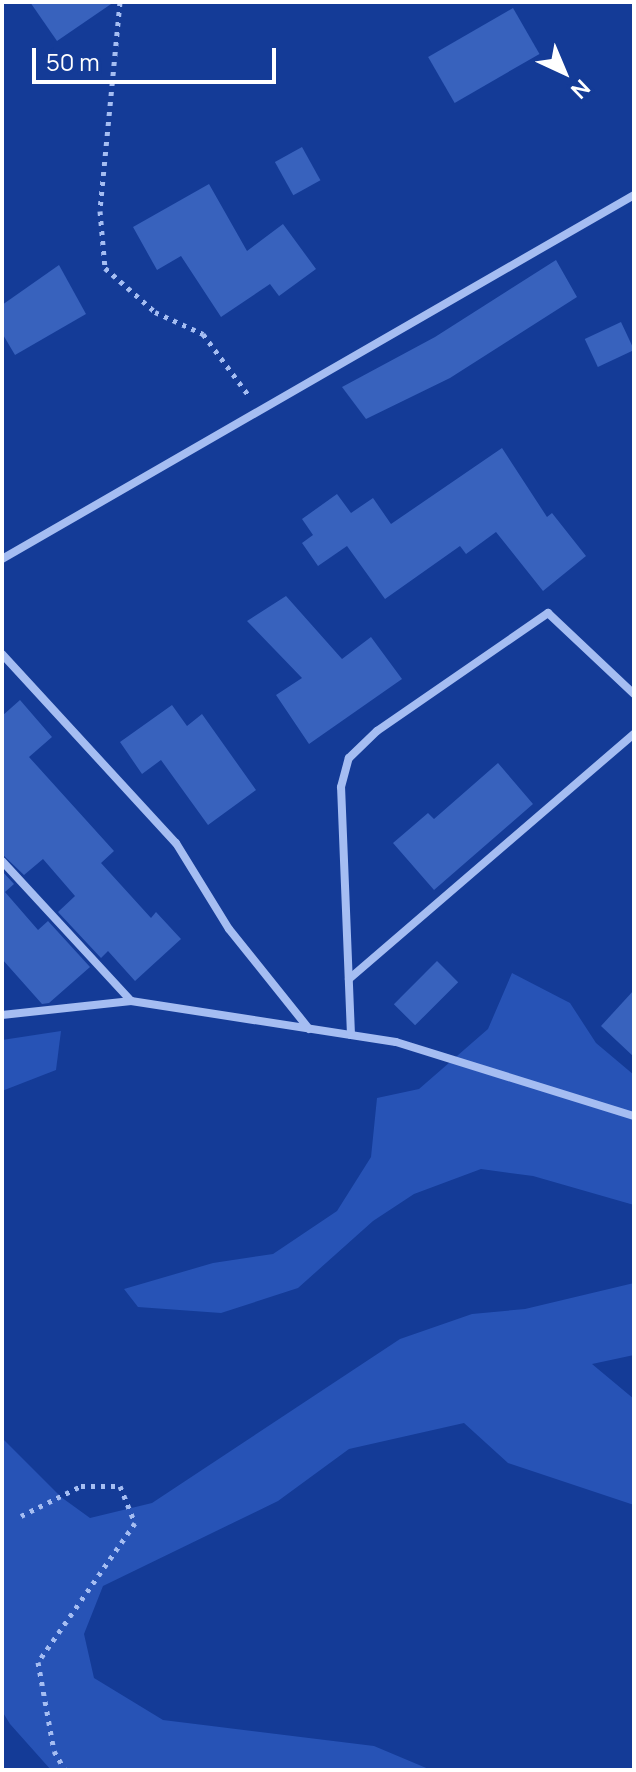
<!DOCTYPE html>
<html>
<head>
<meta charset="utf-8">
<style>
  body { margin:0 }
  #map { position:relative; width:636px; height:1772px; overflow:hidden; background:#143b97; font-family:Manrope,sans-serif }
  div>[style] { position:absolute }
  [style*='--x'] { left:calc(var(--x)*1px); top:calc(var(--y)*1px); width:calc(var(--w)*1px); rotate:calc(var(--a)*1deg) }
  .green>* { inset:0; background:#2753b6 }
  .building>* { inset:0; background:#3862bd; transform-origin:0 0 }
  .path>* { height:5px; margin-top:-2.5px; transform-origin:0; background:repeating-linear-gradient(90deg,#a5bdf2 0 4px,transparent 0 10px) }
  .minor>* { height:8px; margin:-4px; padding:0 4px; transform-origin:4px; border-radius:4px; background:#a5bdf2 }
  span { translate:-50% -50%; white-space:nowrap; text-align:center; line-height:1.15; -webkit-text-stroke:6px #143b97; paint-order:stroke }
  .frame { position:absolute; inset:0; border:4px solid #fff; pointer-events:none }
  .north { position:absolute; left:524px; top:32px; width:80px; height:80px; -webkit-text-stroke:6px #143b97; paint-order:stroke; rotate:136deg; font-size:22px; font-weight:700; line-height:32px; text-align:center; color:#fff }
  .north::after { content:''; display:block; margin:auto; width:28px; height:36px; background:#fff; clip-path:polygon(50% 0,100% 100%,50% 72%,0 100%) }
  .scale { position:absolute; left:32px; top:48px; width:244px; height:36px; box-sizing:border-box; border:4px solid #fff; border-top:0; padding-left:10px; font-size:24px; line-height:28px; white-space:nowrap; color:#fff; -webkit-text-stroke:6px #143b97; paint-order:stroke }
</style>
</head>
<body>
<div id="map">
  <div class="green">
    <i style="clip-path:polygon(512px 973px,570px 1003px,596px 1043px,634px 1075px,634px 1205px,533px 1176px,481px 1169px,414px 1194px,373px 1221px,298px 1288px,221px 1313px,138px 1307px,124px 1289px,213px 1263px,273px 1254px,337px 1211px,371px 1157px,377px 1098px,419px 1089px,488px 1029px)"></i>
    <i style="clip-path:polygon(61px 1031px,56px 1070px,2px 1091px,2px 1040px)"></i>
    <i style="clip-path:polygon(634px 1283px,634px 1355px,592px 1364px,634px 1399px,634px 1505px,508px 1463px,464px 1423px,349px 1449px,278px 1501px,103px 1586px,84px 1634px,94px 1678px,163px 1720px,374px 1746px,431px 1770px,51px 1770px,10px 1724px,2px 1711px,2px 1438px,61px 1497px,90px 1518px,152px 1503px,400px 1339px,472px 1314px,525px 1309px)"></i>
  </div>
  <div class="building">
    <i style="clip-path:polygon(30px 2px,114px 2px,57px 41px)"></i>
    <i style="left:513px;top:8px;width:53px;height:98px;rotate:60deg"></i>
    <i style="left:302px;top:147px;width:38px;height:31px;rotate:61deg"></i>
    <i style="clip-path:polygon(209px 184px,247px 251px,283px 224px,316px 269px,279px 296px,270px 284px,221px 317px,181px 256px,157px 270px,133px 227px)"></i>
    <i style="clip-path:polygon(556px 260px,577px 297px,450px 378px,366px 419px,342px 387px,435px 337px)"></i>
    <i style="clip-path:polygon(59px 265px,86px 314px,15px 355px,2px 333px,2px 305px)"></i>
    <i style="left:621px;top:322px;width:31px;height:40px;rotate:65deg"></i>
    <i style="clip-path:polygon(502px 448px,547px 517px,552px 513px,586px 556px,543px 591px,496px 532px,466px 554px,460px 546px,385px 599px,347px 546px,318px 566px,302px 543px,313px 535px,302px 519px,337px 494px,351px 513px,373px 498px,391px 524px)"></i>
    <i style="clip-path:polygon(286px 596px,342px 659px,371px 637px,402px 679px,309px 744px,276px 695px,302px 678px,247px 621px)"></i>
    <i style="clip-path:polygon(20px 700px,52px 737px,29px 757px,114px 851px,101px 863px,151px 918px,156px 912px,181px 939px,135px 981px,108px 951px,101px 958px,58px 912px,75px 896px,43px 859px,24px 875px,2px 854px,2px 716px)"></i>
    <i style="clip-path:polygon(172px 705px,187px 726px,202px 714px,256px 790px,208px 825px,161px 760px,142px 774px,120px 742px)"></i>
    <i style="clip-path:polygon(498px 763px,533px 804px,434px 890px,393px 843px,428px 813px,434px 819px)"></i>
    <i style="clip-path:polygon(2px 871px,14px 884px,5px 892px,38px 930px,48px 921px,90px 967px,49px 1003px,42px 1004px,2px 959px)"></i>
    <i style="left:437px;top:961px;width:30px;height:61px;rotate:45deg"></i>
    <i style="clip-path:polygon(634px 990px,634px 1057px,601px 1026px)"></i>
  </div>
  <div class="path">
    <i style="--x:120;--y:2;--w:210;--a:95.5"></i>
    <i style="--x:100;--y:211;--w:57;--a:85"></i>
    <i style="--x:105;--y:268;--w:67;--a:41.3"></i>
    <i style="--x:155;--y:312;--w:53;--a:24.6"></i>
    <i style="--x:203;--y:334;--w:77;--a:53.4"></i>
    <i style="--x:21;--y:1516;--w:67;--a:-26.6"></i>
    <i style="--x:81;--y:1486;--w:39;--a:0"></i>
    <i style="--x:120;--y:1486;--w:40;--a:68"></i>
    <i style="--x:135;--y:1523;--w:169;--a:124.9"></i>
    <i style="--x:38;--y:1662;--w:90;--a:79.8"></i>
    <i style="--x:54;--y:1751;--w:22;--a:60"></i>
  </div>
  <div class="minor">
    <i style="--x:2;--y:559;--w:729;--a:-29.94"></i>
    <i style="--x:2;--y:654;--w:257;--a:47.4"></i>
    <i style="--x:176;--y:843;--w:101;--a:58.4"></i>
    <i style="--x:229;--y:929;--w:128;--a:51.3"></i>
    <i style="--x:2;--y:861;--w:190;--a:47.3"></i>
    <i style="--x:349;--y:979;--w:376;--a:-40.7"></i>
    <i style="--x:2;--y:1015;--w:130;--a:-6.2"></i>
    <i style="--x:131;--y:1001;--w:268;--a:8.8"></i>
    <i style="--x:396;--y:1042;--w:249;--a:17.3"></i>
    <i style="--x:351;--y:1035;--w:248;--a:-92.3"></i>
    <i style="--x:341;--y:787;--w:30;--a:-75"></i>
    <i style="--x:349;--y:758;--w:39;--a:-44"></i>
    <i style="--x:377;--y:731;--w:208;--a:-34.6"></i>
    <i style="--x:548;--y:613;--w:118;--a:43.3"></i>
  </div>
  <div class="frame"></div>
  <div class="north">N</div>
  <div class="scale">50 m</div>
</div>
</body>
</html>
